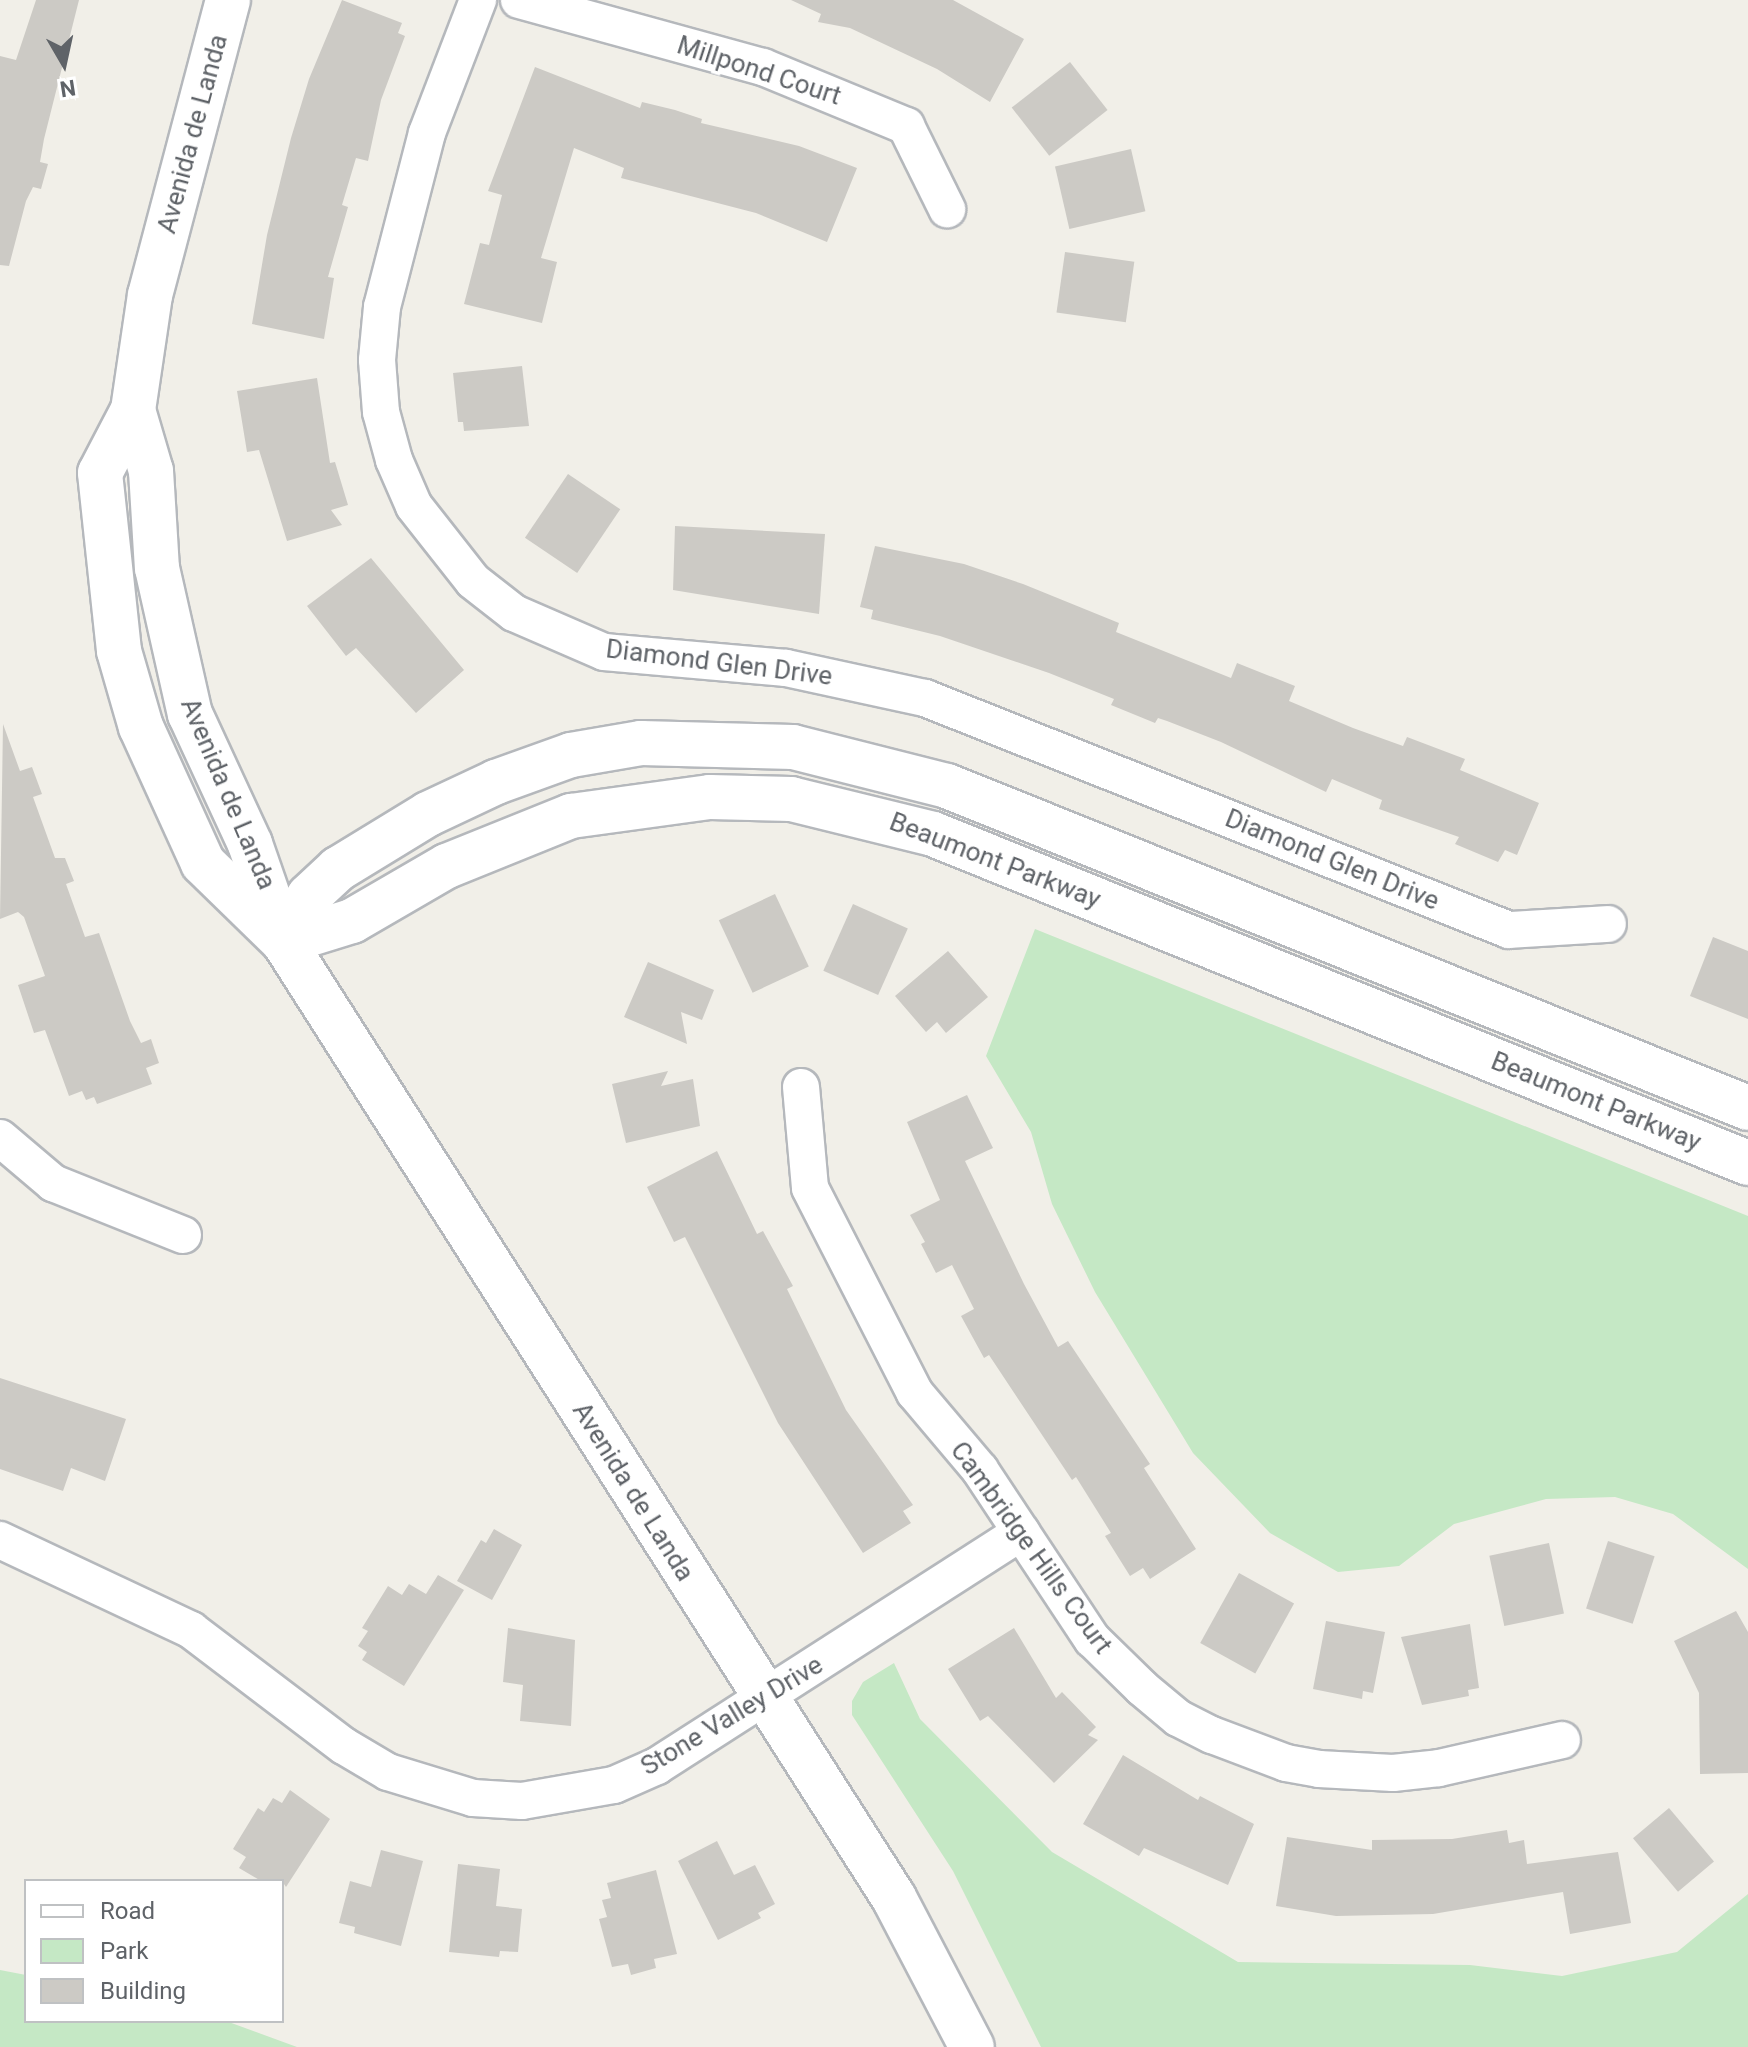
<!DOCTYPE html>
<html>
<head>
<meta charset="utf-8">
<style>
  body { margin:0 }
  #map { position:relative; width:1748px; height:2047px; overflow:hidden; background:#f1efe8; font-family:Roboto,sans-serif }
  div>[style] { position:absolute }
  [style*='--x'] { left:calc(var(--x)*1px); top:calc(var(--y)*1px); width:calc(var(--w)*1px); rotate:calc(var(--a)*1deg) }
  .green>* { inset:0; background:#c5e8c5 }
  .building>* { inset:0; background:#cccac5; transform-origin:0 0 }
  .roads { filter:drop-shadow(2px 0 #b5b8bc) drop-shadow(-2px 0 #b5b8bc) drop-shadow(0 2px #b5b8bc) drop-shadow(0 -2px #b5b8bc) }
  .minor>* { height:36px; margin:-18px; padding:0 18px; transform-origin:18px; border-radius:18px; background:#fff }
  .tertiary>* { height:44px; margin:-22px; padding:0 22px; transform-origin:22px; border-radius:22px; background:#fff }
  span { translate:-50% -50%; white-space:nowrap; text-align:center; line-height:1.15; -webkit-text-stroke:7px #fff; paint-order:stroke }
  .street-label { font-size:26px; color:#5f6368 }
  .legend { position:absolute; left:24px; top:1879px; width:260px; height:144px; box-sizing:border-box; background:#fff; border:2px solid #bfc1c3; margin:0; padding:10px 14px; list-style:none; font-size:24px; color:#5f6368 }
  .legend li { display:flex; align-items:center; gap:16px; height:40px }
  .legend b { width:40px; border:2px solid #bfc1c3 }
  .north { position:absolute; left:24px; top:24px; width:80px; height:80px; -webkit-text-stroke:6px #fff; paint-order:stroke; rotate:171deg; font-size:22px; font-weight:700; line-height:32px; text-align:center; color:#5f6368 }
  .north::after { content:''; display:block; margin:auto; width:28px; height:36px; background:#5f6368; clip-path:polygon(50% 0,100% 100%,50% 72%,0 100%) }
</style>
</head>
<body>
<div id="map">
  <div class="green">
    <i style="clip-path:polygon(1035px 929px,1748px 1216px,1748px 1569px,1673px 1514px,1615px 1497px,1546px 1499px,1454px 1524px,1399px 1566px,1338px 1572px,1270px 1533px,1193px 1453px,1095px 1292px,1052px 1204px,1031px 1132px,986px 1056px)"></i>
    <i style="clip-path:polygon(894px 1663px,920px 1719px,1052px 1852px,1238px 1962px,1470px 1965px,1562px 1976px,1677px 1952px,1748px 1894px,1748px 2047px,1041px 2047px,953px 1871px,852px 1715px,852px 1701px,863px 1682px)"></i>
    <i style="clip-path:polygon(0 1970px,26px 1975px,26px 2021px,226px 2021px,297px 2047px,0 2047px)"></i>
  </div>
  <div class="building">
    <i style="clip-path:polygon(36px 0,79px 0,44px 139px,40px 162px,48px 164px,41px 189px,33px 187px,26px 201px,9px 266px,0 265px,0 56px,16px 60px)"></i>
    <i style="clip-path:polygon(342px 0,402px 23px,398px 33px,405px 36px,381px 100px,368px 161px,356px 158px,342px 205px,348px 207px,328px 277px,334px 278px,324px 339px,252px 324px,267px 235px,291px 138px,309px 79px)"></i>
    <i style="clip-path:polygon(791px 0,953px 0,1024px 39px,990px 102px,937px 69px,850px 28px,818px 22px,821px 14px)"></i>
    <i style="left:1070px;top:62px;width:61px;height:74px;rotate:52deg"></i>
    <i style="clip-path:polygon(535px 67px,640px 108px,642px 102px,675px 110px,702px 119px,701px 123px,799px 146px,857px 168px,827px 242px,756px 213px,621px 178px,624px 168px,574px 148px,541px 258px,557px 262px,542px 323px,464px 304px,480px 243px,489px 245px,502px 195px,488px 191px)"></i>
    <i style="left:1131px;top:149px;width:64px;height:78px;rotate:77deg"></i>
    <i style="left:1065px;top:252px;width:70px;height:61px;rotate:8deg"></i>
    <i style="clip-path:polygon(522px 366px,529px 426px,464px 431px,463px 422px,458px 422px,453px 373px)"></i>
    <i style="clip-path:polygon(317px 378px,330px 463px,335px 462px,348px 505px,331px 510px,342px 525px,287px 541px,259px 450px,247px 452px,237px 391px)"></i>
    <i style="left:568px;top:474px;width:63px;height:77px;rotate:34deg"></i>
    <i style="clip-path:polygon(675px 526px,825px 534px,819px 614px,673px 590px)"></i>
    <i style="clip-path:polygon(875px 546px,964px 564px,1023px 584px,1119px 623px,1116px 632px,1231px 678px,1237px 663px,1295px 686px,1289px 701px,1353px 728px,1403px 746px,1407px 737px,1465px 759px,1460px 770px,1539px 803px,1517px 855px,1505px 850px,1498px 862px,1455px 844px,1459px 837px,1379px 809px,1382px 800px,1332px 779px,1326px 792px,1221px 742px,1167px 721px,1158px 718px,1155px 723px,1111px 705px,1114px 699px,1049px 673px,940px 636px,871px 619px,873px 610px,860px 607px)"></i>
    <i style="clip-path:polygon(371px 558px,464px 670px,416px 713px,356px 648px,346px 656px,307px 606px)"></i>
    <i style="clip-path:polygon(3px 724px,20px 771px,32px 767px,42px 794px,33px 797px,55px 858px,65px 858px,74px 881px,66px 884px,85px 937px,99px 933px,130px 1021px,141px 1043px,151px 1039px,159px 1063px,146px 1068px,152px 1084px,97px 1104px,94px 1097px,86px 1100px,82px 1091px,69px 1096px,45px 1030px,34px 1033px,18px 985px,45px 976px,24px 917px,18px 912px,0 919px)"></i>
    <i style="left:775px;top:894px;width:80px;height:62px;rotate:65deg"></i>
    <i style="left:853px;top:904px;width:60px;height:73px;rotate:24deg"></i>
    <i style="clip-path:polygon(1713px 937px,1748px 951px,1748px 1019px,1690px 996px)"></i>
    <i style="clip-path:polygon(948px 951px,988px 997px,946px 1033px,937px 1022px,926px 1032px,895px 996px)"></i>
    <i style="clip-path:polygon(648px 962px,714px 990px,702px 1020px,681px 1012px,687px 1044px,624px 1017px)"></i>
    <i style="clip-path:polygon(668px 1071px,661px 1086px,693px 1079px,700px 1126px,626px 1143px,612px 1084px)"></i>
    <i style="clip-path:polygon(967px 1095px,993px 1148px,965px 1161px,1024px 1284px,1058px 1347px,1068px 1341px,1150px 1464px,1144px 1468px,1196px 1549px,1150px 1579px,1143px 1568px,1130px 1576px,1105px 1536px,1111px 1533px,1076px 1477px,1072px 1480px,989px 1355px,984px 1358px,961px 1316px,974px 1309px,952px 1265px,936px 1273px,921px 1244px,925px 1242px,910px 1215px,940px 1200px,907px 1122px)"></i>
    <i style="clip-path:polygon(717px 1151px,757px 1234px,763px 1231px,793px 1286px,787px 1289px,846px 1410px,913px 1505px,903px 1511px,911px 1523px,863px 1553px,778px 1423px,685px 1237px,674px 1242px,647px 1187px)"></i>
    <i style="clip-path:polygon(0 1378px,126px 1419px,105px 1481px,71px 1468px,63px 1491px,0 1469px)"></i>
    <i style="clip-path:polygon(494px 1529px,522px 1545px,492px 1600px,457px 1581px,481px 1540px,486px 1543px)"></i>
    <i style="left:1608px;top:1541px;width:49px;height:71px;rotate:18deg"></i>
    <i style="left:1549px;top:1543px;width:72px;height:61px;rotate:78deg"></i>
    <i style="left:1239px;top:1573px;width:63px;height:80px;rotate:29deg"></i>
    <i style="clip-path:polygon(438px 1575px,464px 1590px,404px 1686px,362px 1660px,367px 1652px,358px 1646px,368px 1631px,362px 1628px,388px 1586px,402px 1595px,409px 1584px,426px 1594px)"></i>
    <i style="clip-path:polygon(1736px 1611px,1748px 1632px,1748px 1773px,1700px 1774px,1699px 1693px,1674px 1641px)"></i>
    <i style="clip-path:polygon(1326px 1621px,1385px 1632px,1373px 1693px,1363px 1691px,1362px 1699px,1313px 1689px)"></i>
    <i style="clip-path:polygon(1470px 1624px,1479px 1688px,1468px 1690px,1469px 1696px,1422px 1705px,1401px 1637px)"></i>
    <i style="clip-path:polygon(508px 1628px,575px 1640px,571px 1726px,520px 1721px,523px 1685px,503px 1682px)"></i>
    <i style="clip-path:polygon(1014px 1628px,1056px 1698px,1062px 1692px,1096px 1727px,1088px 1735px,1098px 1740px,1054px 1783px,988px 1716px,980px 1721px,948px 1669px)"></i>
    <i style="clip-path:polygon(1123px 1755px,1198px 1800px,1200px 1796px,1254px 1824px,1228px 1885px,1144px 1848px,1139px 1856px,1083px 1824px)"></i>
    <i style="clip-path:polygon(290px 1790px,330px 1819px,286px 1887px,282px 1881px,261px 1881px,239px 1868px,246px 1857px,233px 1849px,258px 1808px,264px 1812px,273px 1798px,282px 1803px)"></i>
    <i style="left:1669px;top:1808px;width:70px;height:47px;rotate:50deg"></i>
    <i style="clip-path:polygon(1507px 1830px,1509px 1843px,1524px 1840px,1527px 1864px,1618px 1852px,1631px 1923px,1570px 1934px,1563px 1892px,1433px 1914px,1336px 1916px,1276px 1906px,1287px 1837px,1372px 1850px,1372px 1840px,1452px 1839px)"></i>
    <i style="clip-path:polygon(717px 1841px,734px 1875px,755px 1865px,775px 1904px,758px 1913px,761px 1918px,718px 1940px,678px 1861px)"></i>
    <i style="clip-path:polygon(381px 1850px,423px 1861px,401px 1946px,354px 1933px,355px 1927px,339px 1923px,350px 1881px,371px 1887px)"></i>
    <i style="clip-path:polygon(458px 1864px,500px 1869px,496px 1906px,522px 1909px,518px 1952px,500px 1951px,499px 1957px,449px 1952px)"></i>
    <i style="clip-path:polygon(656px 1870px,677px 1954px,654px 1959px,656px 1968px,631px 1975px,628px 1964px,612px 1967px,599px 1919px,607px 1917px,602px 1900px,611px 1898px,607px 1883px)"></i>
  </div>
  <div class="roads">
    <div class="minor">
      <i style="--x:478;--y:0;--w:142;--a:111"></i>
      <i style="--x:427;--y:133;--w:180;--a:104.5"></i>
      <i style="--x:382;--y:307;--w:53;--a:95.4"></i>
      <i style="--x:377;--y:360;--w:52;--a:85.6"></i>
      <i style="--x:381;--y:412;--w:50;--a:74.8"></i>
      <i style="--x:394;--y:460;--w:50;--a:66.5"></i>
      <i style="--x:414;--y:506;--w:95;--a:51.8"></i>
      <i style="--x:473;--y:581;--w:52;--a:38"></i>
      <i style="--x:514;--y:613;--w:98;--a:23.4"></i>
      <i style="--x:604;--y:652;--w:183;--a:5"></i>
      <i style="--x:786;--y:668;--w:142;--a:12.2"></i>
      <i style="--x:925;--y:698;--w:628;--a:21.67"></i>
      <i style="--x:1509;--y:930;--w:99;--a:-3.5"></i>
      <i style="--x:519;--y:0;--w:253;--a:15.4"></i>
      <i style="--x:763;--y:67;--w:155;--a:22.4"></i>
      <i style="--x:906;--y:126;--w:93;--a:63.7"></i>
      <i style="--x:801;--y:1087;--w:101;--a:84.9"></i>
      <i style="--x:810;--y:1188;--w:230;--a:62.9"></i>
      <i style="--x:915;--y:1393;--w:101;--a:49.8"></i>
      <i style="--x:980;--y:1470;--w:203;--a:56.5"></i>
      <i style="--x:1092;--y:1639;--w:70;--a:44.4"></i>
      <i style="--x:1142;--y:1688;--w:47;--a:39.8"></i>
      <i style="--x:1178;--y:1718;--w:38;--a:27"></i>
      <i style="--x:1212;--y:1735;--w:79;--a:20.7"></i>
      <i style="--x:1286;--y:1763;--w:34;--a:10"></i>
      <i style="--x:1319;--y:1769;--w:74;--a:3.1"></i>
      <i style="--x:1393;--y:1773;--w:46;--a:-6.2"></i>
      <i style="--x:1439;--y:1768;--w:126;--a:-12.8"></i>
      <i style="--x:0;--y:1138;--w:70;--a:40.3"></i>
      <i style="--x:53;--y:1183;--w:140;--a:21.8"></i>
      <i style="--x:0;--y:1540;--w:211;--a:25.2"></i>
      <i style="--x:191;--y:1630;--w:192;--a:37.2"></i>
      <i style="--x:344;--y:1746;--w:51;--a:30.6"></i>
      <i style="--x:388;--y:1772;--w:89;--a:17"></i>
      <i style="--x:473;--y:1798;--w:49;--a:3.5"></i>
      <i style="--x:522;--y:1801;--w:93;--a:-9.9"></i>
      <i style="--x:614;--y:1785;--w:47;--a:-23.8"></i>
      <i style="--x:657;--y:1766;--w:433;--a:-32.7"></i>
    </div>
    <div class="tertiary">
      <i style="--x:228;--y:0;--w:305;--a:104.8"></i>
      <i style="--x:150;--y:295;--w:116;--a:98.4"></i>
      <i style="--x:133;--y:410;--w:64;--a:73.6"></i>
      <i style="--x:151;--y:471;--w:97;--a:86.5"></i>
      <i style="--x:157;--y:568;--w:150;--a:77.3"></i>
      <i style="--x:190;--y:714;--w:143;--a:65.2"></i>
      <i style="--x:250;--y:844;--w:104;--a:70.9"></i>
      <i style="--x:133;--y:410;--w:71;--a:117.6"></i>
      <i style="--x:100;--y:473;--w:179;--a:83.9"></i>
      <i style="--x:119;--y:651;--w:79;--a:73.9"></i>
      <i style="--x:141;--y:727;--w:149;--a:65.5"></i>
      <i style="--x:203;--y:863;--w:113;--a:44.3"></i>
      <i style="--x:284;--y:942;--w:1134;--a:57.46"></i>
      <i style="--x:894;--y:1898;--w:168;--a:62.4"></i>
      <i style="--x:284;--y:942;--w:52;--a:-61.5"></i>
      <i style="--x:309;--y:896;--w:40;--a:-43"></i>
      <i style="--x:338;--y:869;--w:105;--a:-31.4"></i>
      <i style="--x:428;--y:814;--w:75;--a:-25.2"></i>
      <i style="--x:496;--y:782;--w:80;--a:-19.8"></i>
      <i style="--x:571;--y:755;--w:71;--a:-9.7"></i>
      <i style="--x:641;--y:743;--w:152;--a:1.5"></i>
      <i style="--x:793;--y:747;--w:159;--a:14.2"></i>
      <i style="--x:947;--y:786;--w:863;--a:21.9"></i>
      <i style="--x:284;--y:942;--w:71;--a:-17.2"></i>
      <i style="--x:352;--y:921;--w:110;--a:-30.1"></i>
      <i style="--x:447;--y:866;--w:134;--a:-22"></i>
      <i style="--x:571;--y:816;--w:140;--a:-7.8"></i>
      <i style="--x:710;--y:797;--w:81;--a:1.4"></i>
      <i style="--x:791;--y:799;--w:146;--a:13.8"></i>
      <i style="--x:933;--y:834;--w:879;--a:21.98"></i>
    </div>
  </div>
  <div class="street-label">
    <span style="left:759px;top:71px;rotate:18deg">Millpond Court</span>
    <span style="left:193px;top:134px;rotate:-75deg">Avenida de Landa</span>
    <span style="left:719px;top:663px;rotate:7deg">Diamond Glen Drive</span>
    <span style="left:228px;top:794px;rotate:67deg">Avenida de Landa</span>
    <span style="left:1332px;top:860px;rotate:22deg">Diamond Glen Drive</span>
    <span style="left:995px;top:861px;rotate:21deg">Beaumont Parkway</span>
    <span style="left:1596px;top:1102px;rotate:22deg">Beaumont Parkway</span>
    <span style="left:633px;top:1492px;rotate:58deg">Avenida de Landa</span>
    <span style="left:1031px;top:1548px;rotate:54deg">Cambridge Hills Court</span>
    <span style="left:732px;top:1716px;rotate:-31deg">Stone Valley Drive</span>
  </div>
  <ul class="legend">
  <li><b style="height:10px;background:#fff"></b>Road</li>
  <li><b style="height:22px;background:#c5e8c5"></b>Park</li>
  <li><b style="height:22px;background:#cccac5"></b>Building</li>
  </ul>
  <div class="north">N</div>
</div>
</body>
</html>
